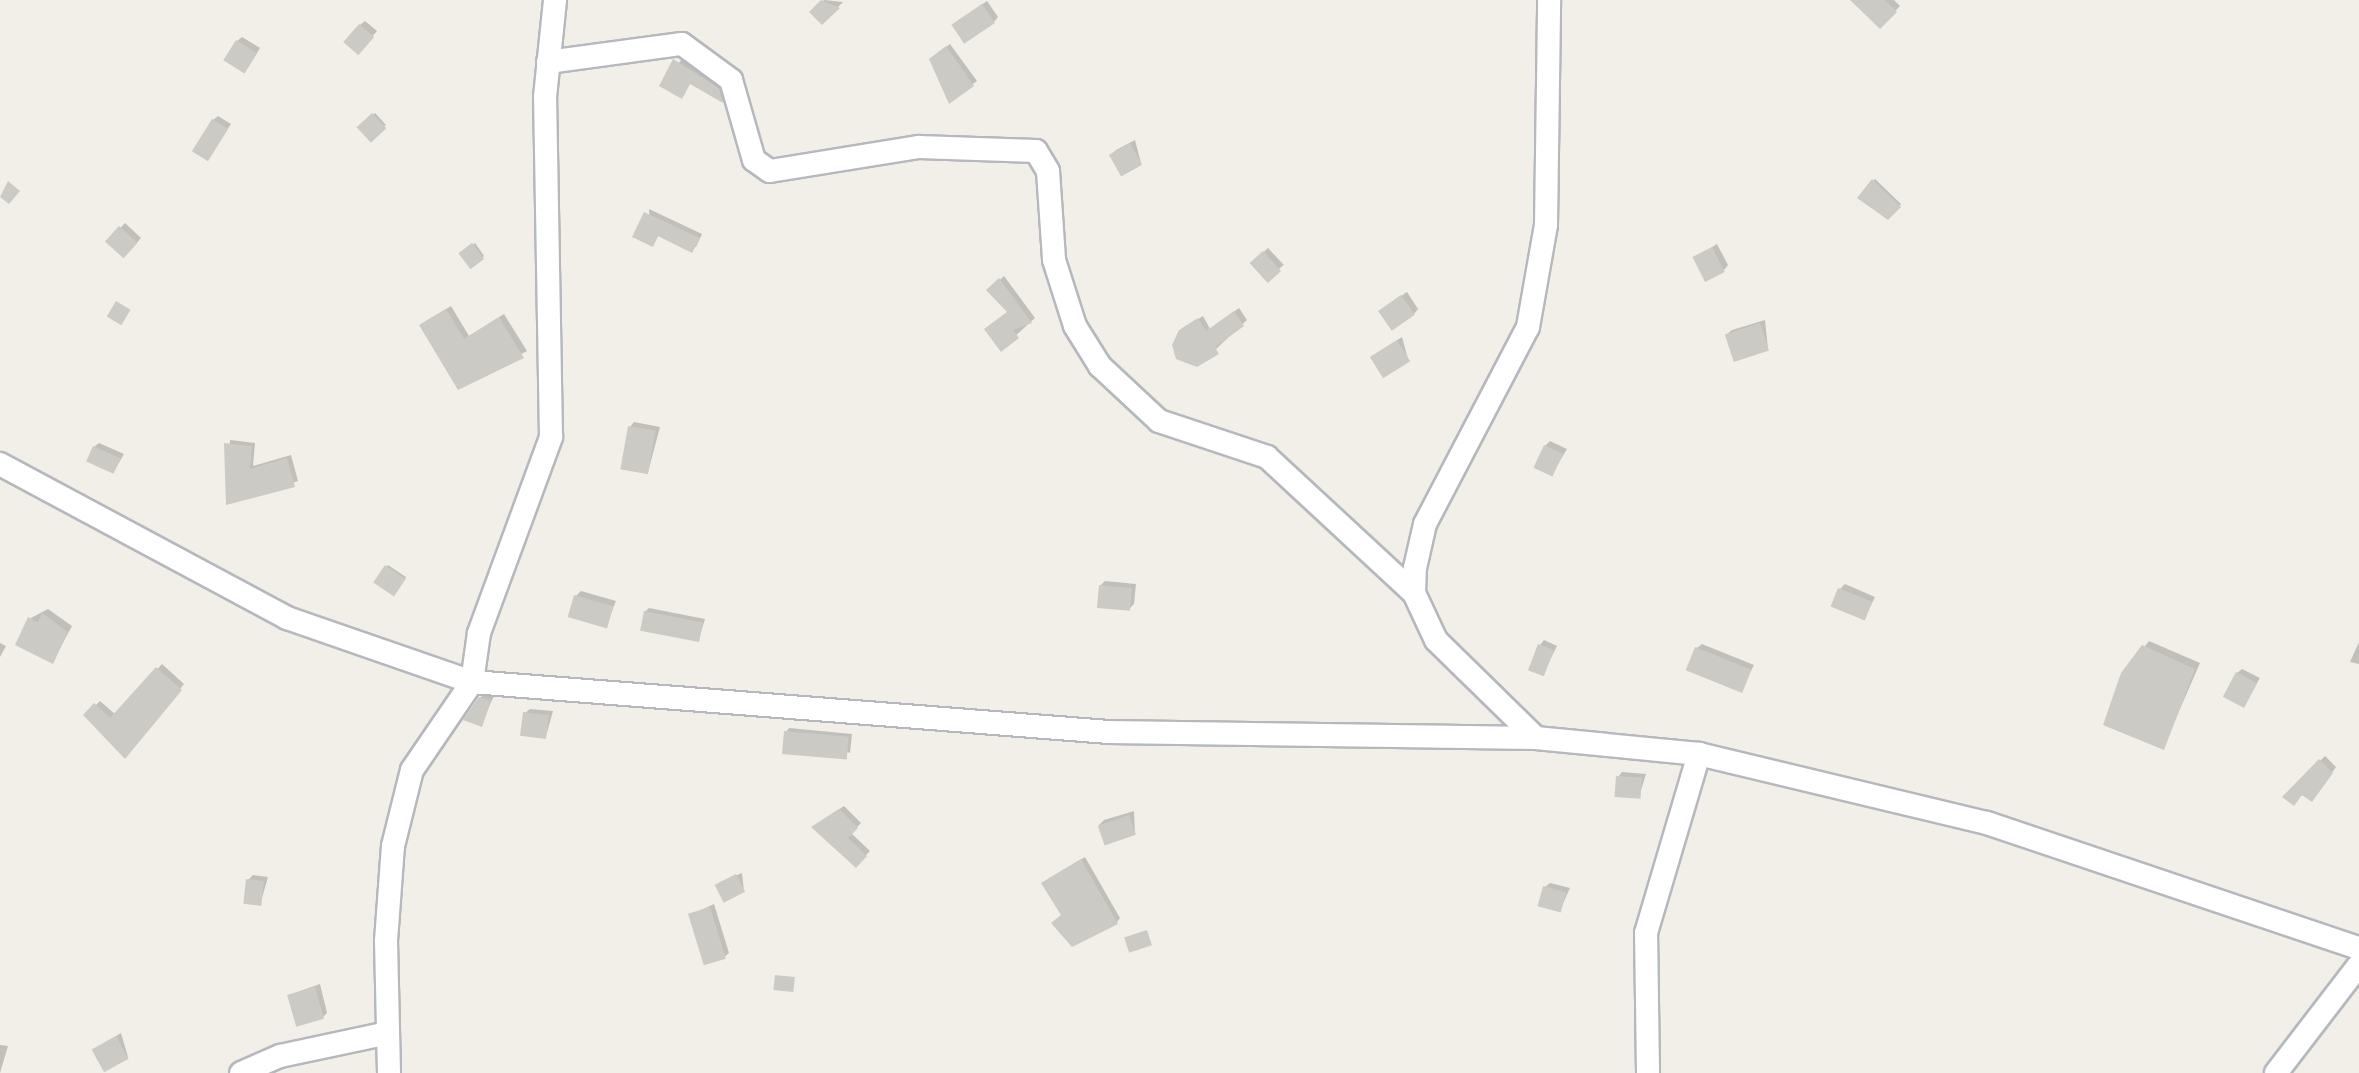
<!DOCTYPE html>
<html>
<head>
<meta charset="utf-8">
<style>
  body { margin:0 }
  #map { position:relative; width:2359px; height:1073px; overflow:hidden; background:#f1efe8; font-family:Mulish,sans-serif }
  div>[style] { position:absolute }
  [style*='--x'] { left:calc(var(--x)*1px); top:calc(var(--y)*1px); width:calc(var(--w)*1px); rotate:calc(var(--a)*1deg) }
  .shadow>* { inset:0; background:#0003; transform-origin:0 0 }
  .building>* { inset:0; background:#cccac5; transform-origin:0 0 }
  .roads { filter:drop-shadow(2px 0 #b5b8bc) drop-shadow(-2px 0 #b5b8bc) drop-shadow(0 2px #b5b8bc) drop-shadow(0 -2px #b5b8bc) }
  .minor>* { height:22px; margin:-11px; padding:0 11px; transform-origin:11px; border-radius:11px; background:#fff }
  span { translate:-50% -50%; white-space:nowrap; text-align:center; line-height:1.15; -webkit-text-stroke:8px #fff; paint-order:stroke }
</style>
</head>
<body>
<div id="map">
  <div class="shadow">
    <i style="clip-path:polygon(824px 0,843px 2px,822px 23px,812px 12px)"></i>
    <i style="clip-path:polygon(1862px 0,1894px 0,1900px 6px,1880px 26px)"></i>
    <i style="clip-path:polygon(987px 1px,998px 17px,994px 22px,958px 21px)"></i>
    <i style="clip-path:polygon(365px 21px,377px 31px,363px 48px,360px 25px)"></i>
    <i style="clip-path:polygon(242px 37px,260px 48px,248px 67px,237px 41px)"></i>
    <i style="clip-path:polygon(950px 44px,977px 81px,949px 101px,935px 56px)"></i>
    <i style="clip-path:polygon(684px 56px,722px 84px,723px 101px,691px 82px,682px 96px,662px 86px)"></i>
    <i style="left:375px;top:113px;width:16px;height:21px;rotate:47deg"></i>
    <i style="clip-path:polygon(218px 116px,231px 124px,207px 159px,213px 120px)"></i>
    <i style="clip-path:polygon(1135px 140px,1141px 163px,1112px 154px,1116px 150px)"></i>
    <i style="clip-path:polygon(1875px 179px,1901px 204px,1888px 218px,1860px 197px)"></i>
    <i style="clip-path:polygon(649px 209px,702px 234px,696px 247px,659px 235px,652px 245px)"></i>
    <i style="left:125px;top:223px;width:22px;height:25px;rotate:43deg"></i>
    <i style="left:475px;top:243px;width:16px;height:17px;rotate:55deg"></i>
    <i style="clip-path:polygon(1717px 244px,1728px 265px,1724px 270px,1695px 258px)"></i>
    <i style="left:1268px;top:248px;width:23px;height:22px;rotate:47deg"></i>
    <i style="clip-path:polygon(1004px 276px,1035px 318px,1001px 349px,1009px 312px,989px 290px)"></i>
    <i style="clip-path:polygon(1407px 292px,1418px 309px,1414px 314px,1385px 307px)"></i>
    <i style="clip-path:polygon(451px 306px,469px 336px,504px 314px,527px 351px,459px 388px,426px 321px)"></i>
    <i style="clip-path:polygon(1239px 308px,1247px 320px,1200px 364px,1181px 330px,1203px 316px,1210px 329px)"></i>
    <i style="clip-path:polygon(1765px 320px,1768px 349px,1727px 334px,1732px 330px)"></i>
    <i style="clip-path:polygon(1402px 337px,1408px 359px,1377px 353px)"></i>
    <i style="clip-path:polygon(634px 422px,660px 427px,648px 472px,630px 427px)"></i>
    <i style="clip-path:polygon(230px 440px,255px 443px,253px 466px,291px 455px,298px 481px,228px 502px)"></i>
    <i style="clip-path:polygon(1550px 441px,1567px 449px,1552px 474px,1545px 446px)"></i>
    <i style="clip-path:polygon(99px 443px,124px 454px,113px 473px,94px 447px)"></i>
    <i style="left:388px;top:565px;width:22px;height:20px;rotate:34deg"></i>
    <i style="clip-path:polygon(1105px 581px,1136px 584px,1134px 604px,1129px 609px,1100px 586px)"></i>
    <i style="clip-path:polygon(1845px 584px,1875px 597px,1864px 619px,1840px 589px)"></i>
    <i style="clip-path:polygon(581px 591px,616px 601px,605px 627px,576px 596px)"></i>
    <i style="clip-path:polygon(649px 608px,705px 619px,700px 635px,645px 612px)"></i>
    <i style="clip-path:polygon(48px 609px,72px 626px,53px 661px,29px 619px)"></i>
    <i style="clip-path:polygon(1544px 640px,1557px 646px,1543px 674px,1540px 645px)"></i>
    <i style="clip-path:polygon(2149px 641px,2200px 663px,2163px 748px,2123px 674px)"></i>
    <i style="clip-path:polygon(2359px 642px,2359px 664px,2350px 662px)"></i>
    <i style="clip-path:polygon(0 643px,6px 646px,0 657px)"></i>
    <i style="clip-path:polygon(1702px 644px,1754px 665px,1741px 690px,1697px 648px)"></i>
    <i style="clip-path:polygon(162px 664px,184px 684px,129px 752px,86px 715px,100px 701px,116px 715px)"></i>
    <i style="clip-path:polygon(2242px 669px,2260px 678px,2243px 705px,2237px 673px)"></i>
    <i style="clip-path:polygon(485px 693px,494px 696px,481px 724px,480px 698px)"></i>
    <i style="clip-path:polygon(530px 709px,553px 711px,546px 736px,525px 713px)"></i>
    <i style="clip-path:polygon(789px 728px,852px 734px,850px 753px,786px 732px)"></i>
    <i style="clip-path:polygon(2325px 756px,2336px 767px,2316px 795px,2285px 796px)"></i>
    <i style="clip-path:polygon(1622px 772px,1646px 774px,1639px 797px,1618px 777px)"></i>
    <i style="clip-path:polygon(844px 806px,861px 823px,851px 833px,870px 851px,856px 865px,818px 823px)"></i>
    <i style="clip-path:polygon(1134px 811px,1135px 834px,1099px 825px,1104px 820px)"></i>
    <i style="clip-path:polygon(1085px 857px,1120px 918px,1117px 922px,1063px 915px,1048px 879px)"></i>
    <i style="clip-path:polygon(742px 873px,744px 891px,717px 885px,720px 882px)"></i>
    <i style="clip-path:polygon(253px 875px,268px 877px,260px 905px,248px 880px)"></i>
    <i style="clip-path:polygon(1550px 883px,1570px 888px,1560px 910px,1545px 887px)"></i>
    <i style="clip-path:polygon(714px 904px,729px 953px,724px 957px,690px 915px)"></i>
    <i style="clip-path:polygon(320px 984px,327px 1013px,323px 1017px,289px 995px)"></i>
    <i style="clip-path:polygon(121px 1033px,128px 1057px,94px 1051px,99px 1046px)"></i>
    <i style="clip-path:polygon(0 1045px,8px 1046px,0 1073px)"></i>
  </div>
  <div class="building">
    <i style="clip-path:polygon(821px 0,840px 8px,822px 25px,809px 12px)"></i>
    <i style="clip-path:polygon(1850px 0,1885px 0,1897px 12px,1880px 29px)"></i>
    <i style="left:982px;top:4px;width:23px;height:37px;rotate:56deg"></i>
    <i style="left:359px;top:24px;width:20px;height:24px;rotate:41deg"></i>
    <i style="left:236px;top:40px;width:25px;height:24px;rotate:32deg"></i>
    <i style="clip-path:polygon(946px 46px,974px 86px,949px 104px,929px 59px)"></i>
    <i style="clip-path:polygon(673px 59px,719px 88px,723px 103px,690px 84px,682px 99px,659px 86px)"></i>
    <i style="left:372px;top:113px;width:21px;height:21px;rotate:47deg"></i>
    <i style="left:212px;top:119px;width:19px;height:38px;rotate:32deg"></i>
    <i style="left:1130px;top:143px;width:25px;height:24px;rotate:61deg"></i>
    <i style="clip-path:polygon(1872px 179px,1901px 207px,1888px 220px,1857px 198px)"></i>
    <i style="clip-path:polygon(8px 181px,20px 191px,9px 204px,0 197px)"></i>
    <i style="clip-path:polygon(644px 212px,700px 238px,692px 253px,658px 236px,653px 247px,632px 237px)"></i>
    <i style="left:119px;top:226px;width:25px;height:21px;rotate:42deg"></i>
    <i style="left:472px;top:243px;width:20px;height:17px;rotate:53deg"></i>
    <i style="left:1712px;top:247px;width:28px;height:22px;rotate:63deg"></i>
    <i style="left:1263px;top:251px;width:27px;height:18px;rotate:48deg"></i>
    <i style="clip-path:polygon(999px 278px,1032px 323px,1013px 330px,1019px 338px,1001px 352px,984px 329px,1007px 312px,986px 290px)"></i>
    <i style="left:1401px;top:295px;width:24px;height:28px;rotate:55deg"></i>
    <i style="left:116px;top:301px;width:17px;height:18px;rotate:31deg"></i>
    <i style="clip-path:polygon(446px 309px,464px 339px,499px 317px,524px 358px,458px 390px,419px 325px)"></i>
    <i style="clip-path:polygon(1234px 311px,1244px 326px,1215px 347px,1219px 354px,1197px 367px,1176px 359px,1172px 345px,1179px 330px,1198px 318px,1206px 331px)"></i>
    <i style="left:1760px;top:323px;width:29px;height:37px;rotate:72deg"></i>
    <i style="left:1397px;top:340px;width:25px;height:32px;rotate:58deg"></i>
    <i style="left:628px;top:426px;width:28px;height:44px;rotate:10deg"></i>
    <i style="clip-path:polygon(224px 443px,252px 446px,250px 469px,287px 458px,295px 487px,226px 505px)"></i>
    <i style="left:1544px;top:445px;width:21px;height:25px;rotate:25deg"></i>
    <i style="left:93px;top:446px;width:30px;height:17px;rotate:24deg"></i>
    <i style="left:385px;top:565px;width:25px;height:21px;rotate:34deg"></i>
    <i style="left:1099px;top:585px;width:33px;height:23px;rotate:5deg"></i>
    <i style="left:1838px;top:588px;width:37px;height:20px;rotate:22deg"></i>
    <i style="left:574px;top:595px;width:41px;height:23px;rotate:16deg"></i>
    <i style="left:644px;top:611px;width:60px;height:20px;rotate:11deg"></i>
    <i style="clip-path:polygon(42px 613px,68px 632px,53px 664px,15px 645px,28px 617px,38px 622px)"></i>
    <i style="left:1538px;top:644px;width:17px;height:28px;rotate:21deg"></i>
    <i style="clip-path:polygon(2142px 645px,2195px 669px,2164px 750px,2103px 725px,2121px 673px)"></i>
    <i style="left:1695px;top:647px;width:61px;height:25px;rotate:22deg"></i>
    <i style="clip-path:polygon(156px 667px,182px 690px,125px 759px,83px 715px,94px 703px,110px 718px)"></i>
    <i style="left:2236px;top:672px;width:24px;height:28px;rotate:28deg"></i>
    <i style="clip-path:polygon(479px 697px,491px 701px,482px 727px,463px 720px)"></i>
    <i style="left:523px;top:712px;width:26px;height:24px;rotate:7deg"></i>
    <i style="left:784px;top:731px;width:65px;height:23px;rotate:5deg"></i>
    <i style="clip-path:polygon(2319px 759px,2333px 773px,2312px 802px,2302px 795px,2294px 806px,2282px 797px)"></i>
    <i style="left:1616px;top:776px;width:26px;height:21px;rotate:4deg"></i>
    <i style="clip-path:polygon(839px 809px,858px 828px,848px 838px,867px 856px,856px 868px,811px 827px)"></i>
    <i style="left:1129px;top:815px;width:21px;height:33px;rotate:71deg"></i>
    <i style="clip-path:polygon(1081px 859px,1118px 924px,1072px 947px,1051px 923px,1061px 915px,1041px 883px)"></i>
    <i style="left:736px;top:874px;width:20px;height:24px;rotate:63deg"></i>
    <i style="left:246px;top:879px;width:18px;height:25px;rotate:6deg"></i>
    <i style="left:1543px;top:886px;width:24px;height:21px;rotate:15deg"></i>
    <i style="left:710px;top:907px;width:54px;height:23px;rotate:73deg"></i>
    <i style="left:1147px;top:930px;width:16px;height:24px;rotate:72deg"></i>
    <i style="left:775px;top:975px;width:20px;height:15px;rotate:6deg"></i>
    <i style="left:315px;top:987px;width:33px;height:29px;rotate:74deg"></i>
    <i style="left:116px;top:1036px;width:26px;height:28px;rotate:61deg"></i>
  </div>
  <div class="roads">
    <div class="minor">
      <i style="--x:548;--y:62;--w:135;--a:-7.7"></i>
      <i style="--x:682;--y:44;--w:61;--a:36.3"></i>
      <i style="--x:731;--y:80;--w:83;--a:74"></i>
      <i style="--x:754;--y:160;--w:19;--a:35"></i>
      <i style="--x:770;--y:171;--w:151;--a:-9.2"></i>
      <i style="--x:919;--y:147;--w:117;--a:2"></i>
      <i style="--x:1036;--y:151;--w:23;--a:59"></i>
      <i style="--x:1048;--y:171;--w:89;--a:86.1"></i>
      <i style="--x:1054;--y:260;--w:69;--a:72.3"></i>
      <i style="--x:1075;--y:326;--w:47;--a:58"></i>
      <i style="--x:1100;--y:366;--w:81;--a:43"></i>
      <i style="--x:1159;--y:421;--w:114;--a:18.4"></i>
      <i style="--x:1267;--y:457;--w:200;--a:42.8"></i>
      <i style="--x:0;--y:464;--w:326;--a:28.2"></i>
      <i style="--x:287;--y:618;--w:196;--a:19.1"></i>
      <i style="--x:472;--y:682;--w:639;--a:4.49"></i>
      <i style="--x:1109;--y:732;--w:427;--a:0.8"></i>
      <i style="--x:1536;--y:738;--w:164;--a:5.6"></i>
      <i style="--x:1699;--y:754;--w:296;--a:13.5"></i>
      <i style="--x:1987;--y:823;--w:392;--a:18.6"></i>
      <i style="--x:1536;--y:738;--w:140;--a:-135.6"></i>
      <i style="--x:1436;--y:640;--w:52;--a:-115.1"></i>
      <i style="--x:1414;--y:593;--w:25;--a:-88"></i>
      <i style="--x:1415;--y:568;--w:45;--a:-77.2"></i>
      <i style="--x:1425;--y:524;--w:222;--a:-62.4"></i>
      <i style="--x:1528;--y:327;--w:104;--a:-80"></i>
      <i style="--x:1546;--y:225;--w:225;--a:-89.2"></i>
      <i style="--x:241;--y:1073;--w:43;--a:-23.6"></i>
      <i style="--x:280;--y:1056;--w:110;--a:-12"></i>
      <i style="--x:389;--y:1073;--w:132;--a:-91.3"></i>
      <i style="--x:386;--y:941;--w:95;--a:-85.8"></i>
      <i style="--x:393;--y:846;--w:78;--a:-76"></i>
      <i style="--x:412;--y:770;--w:107;--a:-55.7"></i>
      <i style="--x:472;--y:682;--w:49;--a:-81.9"></i>
      <i style="--x:479;--y:633;--w:209;--a:-69.8"></i>
      <i style="--x:551;--y:437;--w:340;--a:-91"></i>
      <i style="--x:545;--y:97;--w:98;--a:-84.1"></i>
      <i style="--x:1648;--y:1073;--w:140;--a:-90.8"></i>
      <i style="--x:1646;--y:933;--w:187;--a:-73.5"></i>
      <i style="--x:2276;--y:1073;--w:136;--a:-52.5"></i>
    </div>
  </div>
</div>
</body>
</html>
